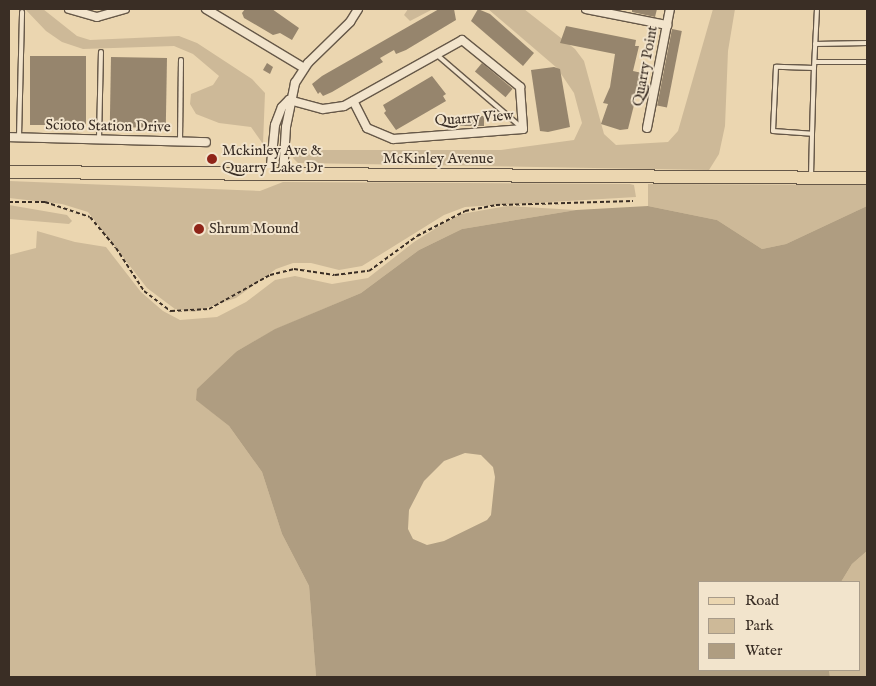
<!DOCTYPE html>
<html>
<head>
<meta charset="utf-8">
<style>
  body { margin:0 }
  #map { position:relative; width:876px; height:686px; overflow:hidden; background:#ebd6b0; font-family:"IM FELL English",serif }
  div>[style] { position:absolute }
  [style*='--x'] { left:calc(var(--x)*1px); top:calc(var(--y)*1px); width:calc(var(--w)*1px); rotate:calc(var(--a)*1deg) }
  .green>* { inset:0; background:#cdb998 }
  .water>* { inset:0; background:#af9d81 }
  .building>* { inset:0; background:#96856d; transform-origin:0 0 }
  .path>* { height:2px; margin-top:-1px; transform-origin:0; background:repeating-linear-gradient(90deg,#3a2e25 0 4px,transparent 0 6.5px) }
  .roads { filter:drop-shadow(1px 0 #665848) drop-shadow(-1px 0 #665848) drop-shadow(0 1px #665848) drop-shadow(0 -1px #665848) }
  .lane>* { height:4px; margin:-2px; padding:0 2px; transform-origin:2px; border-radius:2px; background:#f2e4cc }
  .street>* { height:8px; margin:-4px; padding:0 4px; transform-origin:4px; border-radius:4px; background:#f2e4cc }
  .primary>* { height:12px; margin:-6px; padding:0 6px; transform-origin:6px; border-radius:6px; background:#ebd6b0 }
  .dots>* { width:14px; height:14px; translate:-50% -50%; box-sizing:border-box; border:2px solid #f2e4cc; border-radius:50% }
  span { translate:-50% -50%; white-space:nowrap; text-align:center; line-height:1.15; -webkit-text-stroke:4px #f2e4cc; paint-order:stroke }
  .street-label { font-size:15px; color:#3a2e25 }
  .poi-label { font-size:15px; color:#3a2e25 }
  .left { translate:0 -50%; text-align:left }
  .frame { position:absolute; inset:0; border:10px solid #3a2e25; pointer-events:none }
  .legend { position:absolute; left:698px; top:581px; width:162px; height:90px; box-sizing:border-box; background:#f2e4cc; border:1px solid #a89b89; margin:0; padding:6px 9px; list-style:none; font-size:15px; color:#3a2e25 }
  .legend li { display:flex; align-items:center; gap:10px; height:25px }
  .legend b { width:25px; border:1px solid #a89b89 }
</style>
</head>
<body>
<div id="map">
  <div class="green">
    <i style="clip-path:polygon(25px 9px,43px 9px,77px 36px,90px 40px,179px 36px,197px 43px,252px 79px,265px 93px,263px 144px,251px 127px,219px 123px,196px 114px,190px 104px,191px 94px,213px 85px,219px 76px,193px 54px,174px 46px,83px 49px,62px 42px,46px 31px)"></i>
    <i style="clip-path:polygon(408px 9px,433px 9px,410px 21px,404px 15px)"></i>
    <i style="clip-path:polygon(488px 9px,524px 9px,575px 49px,584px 61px,604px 134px,616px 145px,668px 142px,678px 131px,713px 9px,735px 9px,728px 51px,725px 126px,719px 154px,709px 170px,298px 163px,293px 158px,298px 150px,501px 150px,574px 140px,582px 123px,574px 93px,557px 68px)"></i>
    <i style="clip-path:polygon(9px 181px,260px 191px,283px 182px,630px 184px,634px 185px,636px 197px,465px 207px,444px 215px,362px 266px,339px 270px,311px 263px,293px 263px,276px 269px,236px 298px,194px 312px,175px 309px,147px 288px,88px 212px,62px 204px,9px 198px)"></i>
    <i style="clip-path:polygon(648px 184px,867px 185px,867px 206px,786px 244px,762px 249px,717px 220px,648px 206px)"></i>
    <i style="clip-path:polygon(9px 205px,67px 215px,72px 221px,69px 224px,9px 219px)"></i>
    <i style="clip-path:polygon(507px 206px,576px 210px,462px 229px,419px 250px,361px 293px,276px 329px,237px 351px,197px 400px,229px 426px,262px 472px,282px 534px,309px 586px,316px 677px,9px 677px,9px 255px,36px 248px,37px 231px,75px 242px,106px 247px,141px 292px,163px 311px,180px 320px,217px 317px,246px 302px,275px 280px,295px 276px,332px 284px,368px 278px,414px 242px,441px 225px,461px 214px)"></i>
    <i style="clip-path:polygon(867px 551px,867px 677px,830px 677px,829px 670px,860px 670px,860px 582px,841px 582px,852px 564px)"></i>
  </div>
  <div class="water">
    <i style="clip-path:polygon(evenodd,648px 206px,717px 220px,762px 249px,786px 244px,867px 206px,867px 551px,852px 564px,841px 582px,700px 582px,700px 670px,829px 670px,830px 677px,316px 677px,309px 586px,282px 534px,262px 472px,229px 426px,196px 400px,197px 389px,237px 351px,275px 329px,361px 293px,419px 250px,462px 229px,576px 210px,648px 206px,465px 453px,481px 455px,493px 467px,495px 477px,491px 515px,487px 520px,444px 541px,427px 545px,413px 539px,408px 529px,409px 510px,424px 481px,444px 461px,465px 453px)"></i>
  </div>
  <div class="building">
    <i style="clip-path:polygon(245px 9px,272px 9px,299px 28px,292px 40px,280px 33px,273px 35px,244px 18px,242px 13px)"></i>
    <i style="clip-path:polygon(439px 9px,454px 9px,456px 20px,406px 50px,396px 54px,394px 50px,380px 58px,383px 62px,332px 92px,323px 96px,320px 92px,318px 94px,312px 84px,322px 76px)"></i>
    <i style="clip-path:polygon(478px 9px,490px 14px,534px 53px,523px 66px,471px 21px)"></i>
    <i style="clip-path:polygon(632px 9px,657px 9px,655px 17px,632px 12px)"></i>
    <i style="clip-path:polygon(566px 26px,636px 40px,635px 46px,639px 46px,633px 71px,642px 73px,628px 129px,620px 130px,601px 124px,608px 104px,603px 103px,610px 87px,615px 54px,560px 43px)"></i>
    <i style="left:672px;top:29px;width:10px;height:78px;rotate:11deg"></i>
    <i style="left:30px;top:56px;width:56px;height:69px"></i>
    <i style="left:111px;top:57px;width:56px;height:70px;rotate:1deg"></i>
    <i style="clip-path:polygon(267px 63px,273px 67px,270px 74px,263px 70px)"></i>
    <i style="left:482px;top:63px;width:40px;height:11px;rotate:40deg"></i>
    <i style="clip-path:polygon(554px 67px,560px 69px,570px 127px,548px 132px,540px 131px,531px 70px)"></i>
    <i style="clip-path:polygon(432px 76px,446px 94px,443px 96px,446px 101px,396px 130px,384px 113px,386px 111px,383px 105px)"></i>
    <i style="left:444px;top:116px;width:40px;height:10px"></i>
  </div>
  <div class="path">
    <i style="--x:9;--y:202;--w:36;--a:0"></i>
    <i style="--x:45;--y:202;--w:47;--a:18.4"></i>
    <i style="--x:90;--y:217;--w:40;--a:50"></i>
    <i style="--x:116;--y:248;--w:51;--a:56.9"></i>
    <i style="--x:144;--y:291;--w:34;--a:37"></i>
    <i style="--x:171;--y:311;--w:38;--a:-3"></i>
    <i style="--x:209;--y:309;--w:70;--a:-29.1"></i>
    <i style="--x:270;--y:275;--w:25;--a:-14"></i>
    <i style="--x:294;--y:269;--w:41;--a:8.3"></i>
    <i style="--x:335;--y:275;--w:34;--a:-7"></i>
    <i style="--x:369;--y:271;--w:59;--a:-36.1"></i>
    <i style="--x:417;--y:236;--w:54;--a:-27.5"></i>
    <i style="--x:465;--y:211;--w:32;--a:-11"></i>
    <i style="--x:496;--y:205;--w:137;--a:-1.7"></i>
  </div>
  <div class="roads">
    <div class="lane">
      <i style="--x:815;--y:44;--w:52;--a:-1.1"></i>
      <i style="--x:436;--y:54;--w:112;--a:40.7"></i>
      <i style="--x:815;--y:62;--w:52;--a:0"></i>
      <i style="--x:814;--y:68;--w:59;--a:-87.1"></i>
      <i style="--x:19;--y:137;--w:125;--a:-88.6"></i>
      <i style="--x:99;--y:139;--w:87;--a:-88.7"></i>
      <i style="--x:180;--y:141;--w:81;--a:-89.3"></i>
      <i style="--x:811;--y:176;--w:42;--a:-88.6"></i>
      <i style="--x:812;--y:134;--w:66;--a:-88.3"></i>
      <i style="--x:814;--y:68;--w:38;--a:-178"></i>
      <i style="--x:776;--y:67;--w:64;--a:92.7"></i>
      <i style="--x:773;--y:131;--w:39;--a:4"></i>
    </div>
    <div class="street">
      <i style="--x:69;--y:9;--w:29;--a:16"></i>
      <i style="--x:97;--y:17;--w:29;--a:-16"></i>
      <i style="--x:206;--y:9;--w:114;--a:31"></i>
      <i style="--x:586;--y:9;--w:83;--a:11.2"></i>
      <i style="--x:289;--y:100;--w:35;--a:15"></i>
      <i style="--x:323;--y:109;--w:21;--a:-8"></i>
      <i style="--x:344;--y:106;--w:135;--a:-29.2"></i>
      <i style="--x:462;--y:40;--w:75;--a:39"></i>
      <i style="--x:520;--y:87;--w:42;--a:85.9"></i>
      <i style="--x:523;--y:129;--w:130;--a:175.6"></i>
      <i style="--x:393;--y:139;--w:28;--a:-157"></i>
      <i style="--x:367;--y:128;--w:30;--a:-117"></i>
      <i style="--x:647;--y:128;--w:121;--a:-79.1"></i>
      <i style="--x:9;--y:137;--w:197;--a:1.5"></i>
      <i style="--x:270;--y:175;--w:50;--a:-84.3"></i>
      <i style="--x:275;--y:125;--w:19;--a:-69"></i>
      <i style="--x:282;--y:107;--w:10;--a:-45"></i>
      <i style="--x:283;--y:175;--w:48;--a:-86.4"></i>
      <i style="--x:286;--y:127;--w:45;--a:-78.4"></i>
      <i style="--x:295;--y:83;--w:24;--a:-57"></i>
      <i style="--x:308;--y:63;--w:59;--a:-44.3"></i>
      <i style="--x:350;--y:22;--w:15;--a:-58"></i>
    </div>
    <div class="primary">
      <i style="--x:9;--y:172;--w:858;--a:0.4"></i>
    </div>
  </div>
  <div class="dots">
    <i style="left:212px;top:159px;background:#8f2418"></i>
    <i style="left:199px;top:229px;background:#8f2418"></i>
  </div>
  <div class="street-label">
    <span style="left:645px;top:66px;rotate:-79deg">Quarry Point</span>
    <span style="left:474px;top:118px;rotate:-4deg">Quarry View</span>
    <span style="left:108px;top:126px;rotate:1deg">Scioto Station Drive</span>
    <span style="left:438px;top:159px">McKinley Avenue</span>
  </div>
  <div class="poi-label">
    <span class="left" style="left:222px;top:159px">Mckinley Ave &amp;<br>Quarry Lake Dr</span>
    <span class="left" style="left:209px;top:229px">Shrum Mound</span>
  </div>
  <div class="frame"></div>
  <ul class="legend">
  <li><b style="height:6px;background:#ebd6b0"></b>Road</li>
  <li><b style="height:14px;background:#cdb998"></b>Park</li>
  <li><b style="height:14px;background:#af9d81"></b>Water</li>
  </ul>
</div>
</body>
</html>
